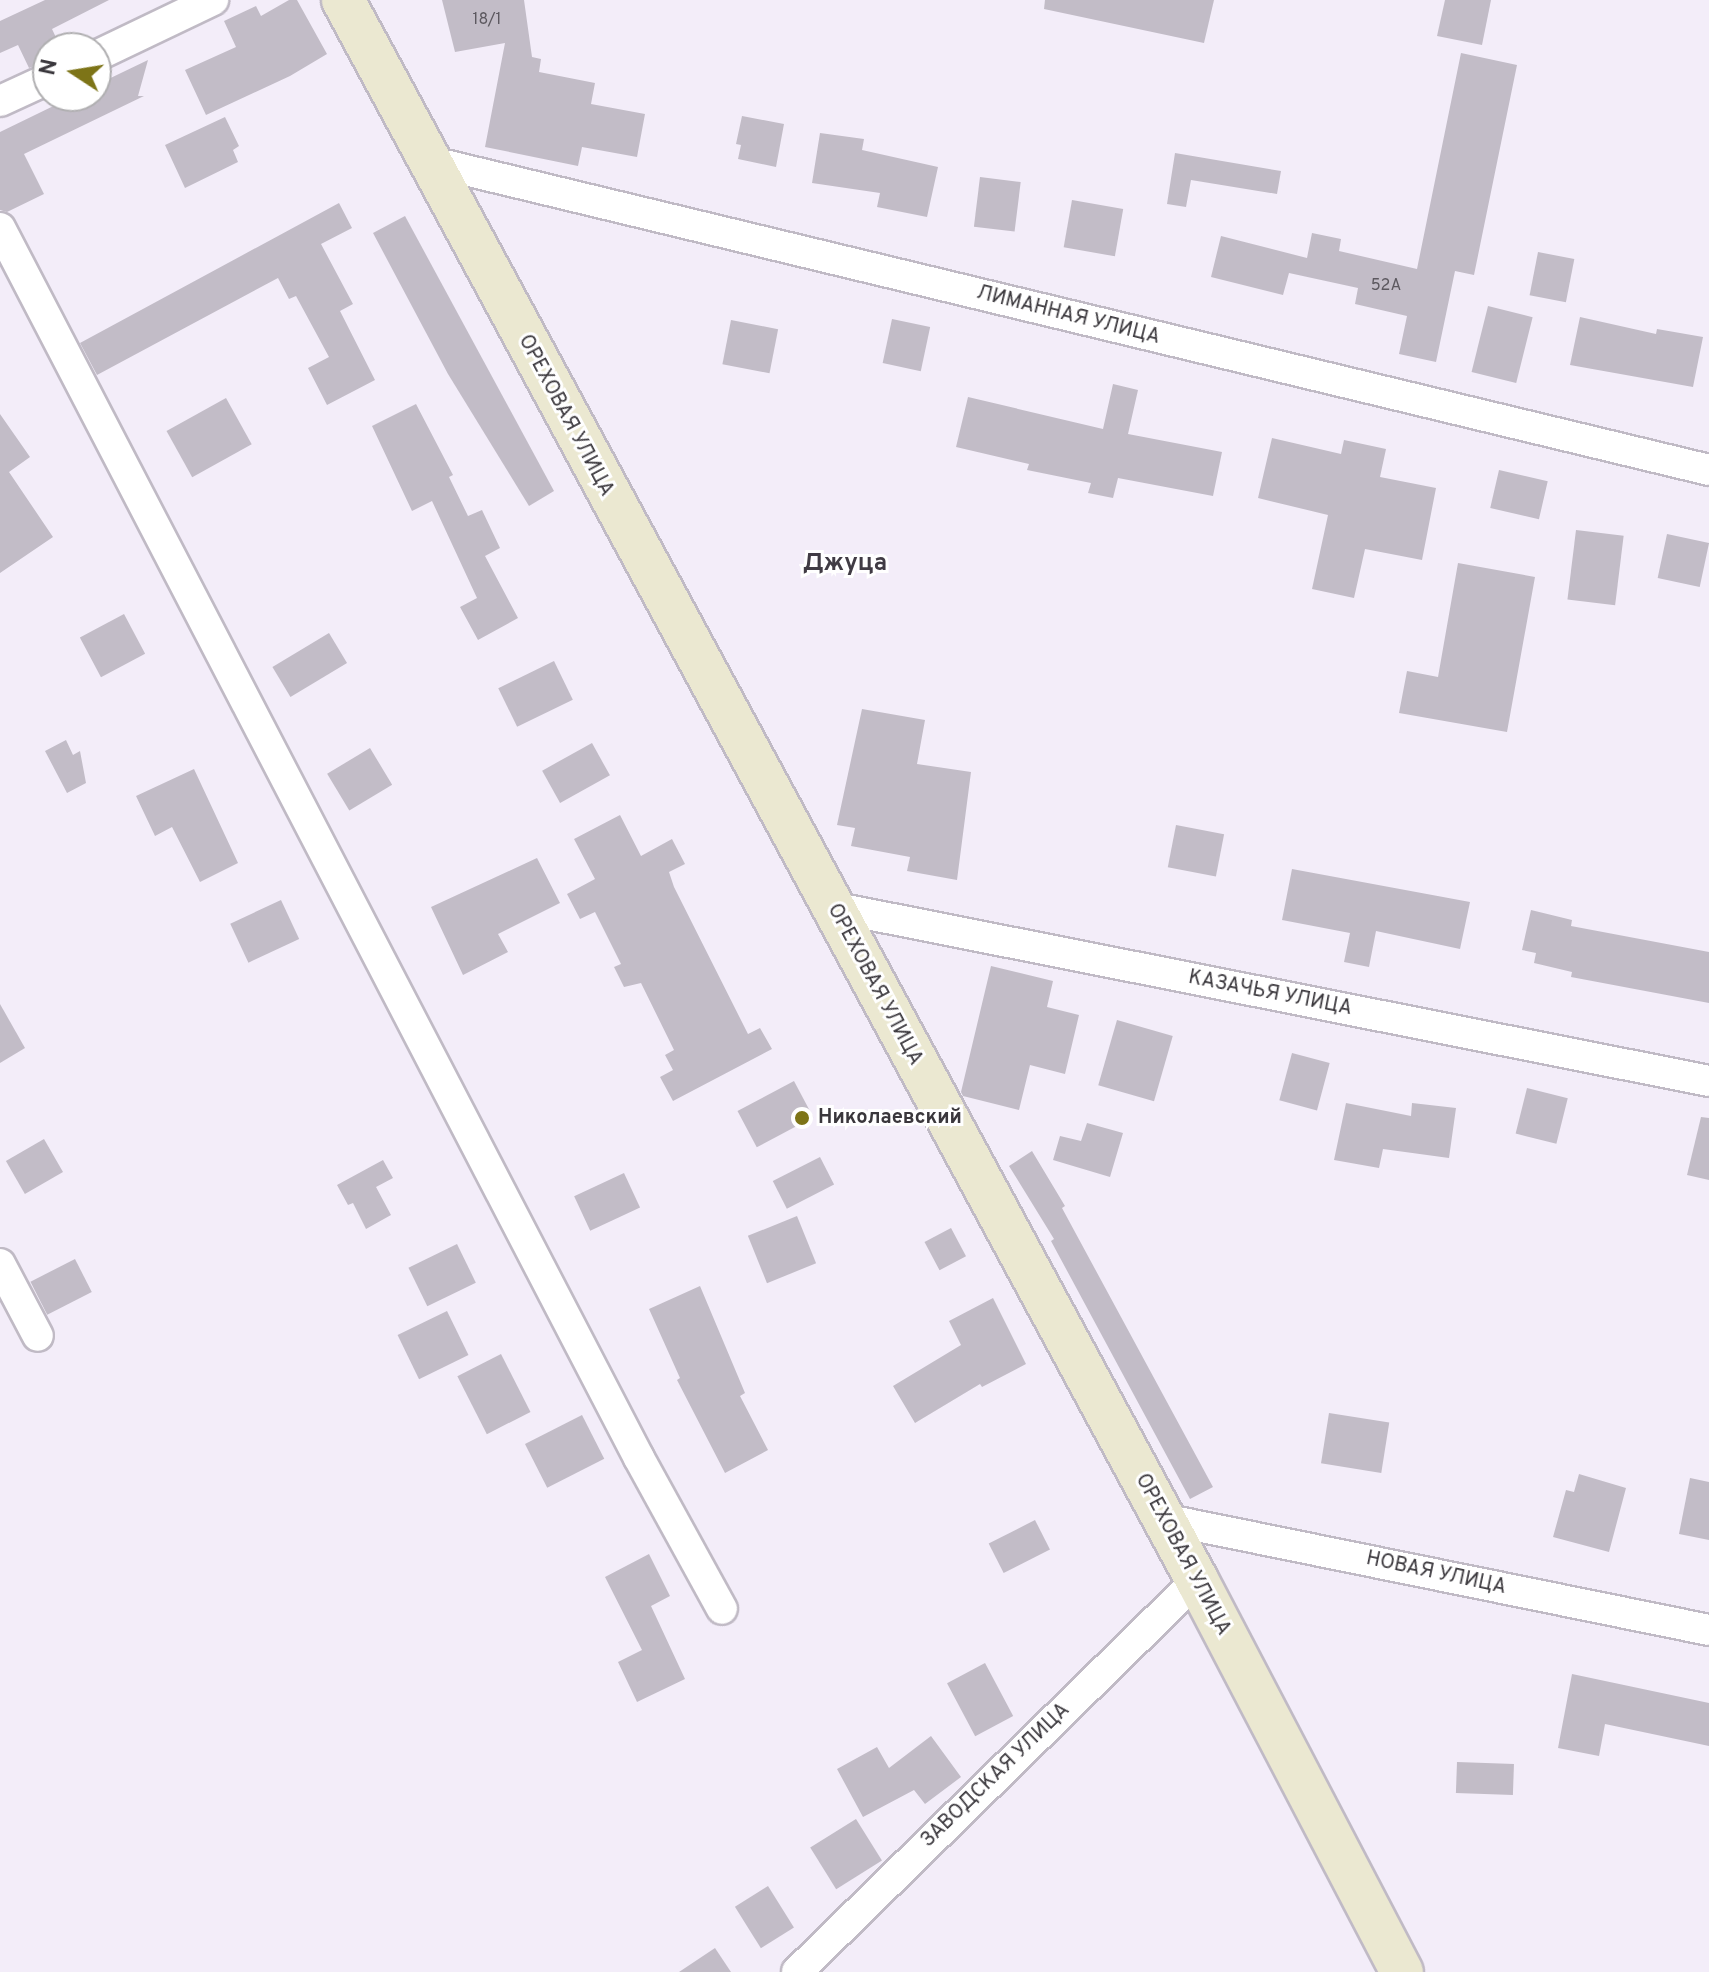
<!DOCTYPE html>
<html>
<head>
<meta charset="utf-8">
<style>
  body { margin:0 }
  #map { position:relative; width:1709px; height:1972px; overflow:hidden; background:#f3edf9; font-family:Overpass,sans-serif }
  div>[style] { position:absolute }
  [style*='--x'] { left:calc(var(--x)*1px); top:calc(var(--y)*1px); width:calc(var(--w)*1px); rotate:calc(var(--a)*1deg) }
  .building>* { inset:0; background:#c2bcc7; transform-origin:0 0 }
  .roads { filter:drop-shadow(2px 0 #c0bac5) drop-shadow(-2px 0 #c0bac5) drop-shadow(0 2px #c0bac5) drop-shadow(0 -2px #c0bac5) }
  .minor>* { height:30px; margin:-15px; padding:0 15px; transform-origin:15px; border-radius:15px; background:#fff }
  .secondary>* { height:42px; margin:-21px; padding:0 21px; transform-origin:21px; border-radius:21px; background:#ebe8d1 }
  .dots>* { width:22px; height:22px; translate:-50% -50%; box-sizing:border-box; border:4px solid #fff; border-radius:50% }
  span { translate:-50% -50%; white-space:nowrap; text-align:center; line-height:1.15; -webkit-text-stroke:6px #fff; paint-order:stroke }
  .number-label { font-size:16px; color:#5c585f }
  .number-label span { -webkit-text-stroke-width:0 }
  .street-label { font-size:20px; color:#3a373c }
  .poi-label { font-size:20px; color:#3a373c; font-weight:700 }
  .left { translate:0 -50%; text-align:left }
  .quarter-label { font-size:24px; color:#403b44; font-weight:700 }
  .north { position:absolute; left:32px; top:32px; width:80px; height:80px; box-sizing:border-box; background:#fff; border:2px solid #b0afb1; border-radius:50%; rotate:282deg; font-size:22px; font-weight:700; line-height:32px; text-align:center; color:#3a373c }
  .north::after { content:''; display:block; margin:auto; width:28px; height:36px; background:#7d7417; clip-path:polygon(50% 0,100% 100%,50% 72%,0 100%) }
</style>
</head>
<body>
<div id="map">
  <div class="building">
    <i style="clip-path:polygon(45px 0,109px 0,52px 29px,61px 48px,48px 48px,48px 61px,29px 68px,18px 45px,0 53px,0 21px)"></i>
    <i style="clip-path:polygon(289px 0,297px 0,327px 54px,290px 76px,206px 115px,185px 70px,236px 47px,224px 21px,256px 6px,261px 16px)"></i>
    <i style="clip-path:polygon(442px 0,524px 0,532px 57px,541px 59px,539px 72px,595px 83px,591px 104px,645px 114px,637px 157px,582px 147px,578px 166px,485px 147px,505px 43px,455px 52px)"></i>
    <i style="clip-path:polygon(1045px 0,1214px 0,1204px 43px,1044px 9px)"></i>
    <i style="clip-path:polygon(1445px 0,1491px 0,1482px 45px,1437px 36px)"></i>
    <i style="clip-path:polygon(1461px 53px,1517px 65px,1474px 275px,1455px 271px,1436px 362px,1399px 354px,1407px 316px,1355px 304px,1358px 288px,1289px 273px,1283px 295px,1211px 277px,1221px 236px,1307px 258px,1312px 233px,1341px 239px,1339px 251px,1417px 269px)"></i>
    <i style="clip-path:polygon(148px 60px,138px 96px,144px 96px,24px 154px,44px 194px,7px 212px,0 210px,0 132px,74px 96px,96px 96px,96px 85px)"></i>
    <i style="clip-path:polygon(742px 116px,784px 124px,776px 167px,738px 159px,741px 145px,736px 144px)"></i>
    <i style="clip-path:polygon(225px 117px,239px 146px,233px 150px,238px 162px,185px 188px,165px 145px)"></i>
    <i style="clip-path:polygon(820px 133px,864px 139px,862px 150px,938px 167px,927px 217px,877px 207px,880px 193px,812px 183px)"></i>
    <i style="clip-path:polygon(1175px 153px,1281px 171px,1277px 194px,1191px 180px,1186px 207px,1167px 204px)"></i>
    <i style="left:980px;top:177px;width:41px;height:50px;rotate:7deg"></i>
    <i style="left:1072px;top:200px;width:52px;height:48px;rotate:10deg"></i>
    <i style="clip-path:polygon(339px 203px,352px 228px,321px 244px,353px 304px,340px 311px,375px 380px,327px 405px,308px 368px,329px 357px,296px 296px,289px 299px,278px 278px,97px 375px,80px 343px)"></i>
    <i style="clip-path:polygon(405px 216px,554px 491px,529px 506px,448px 374px,373px 233px)"></i>
    <i style="left:1538px;top:252px;width:37px;height:44px;rotate:11deg"></i>
    <i style="left:1488px;top:306px;width:46px;height:68px;rotate:14deg"></i>
    <i style="clip-path:polygon(1580px 317px,1656px 334px,1657px 329px,1703px 337px,1693px 387px,1570px 365px)"></i>
    <i style="left:892px;top:319px;width:39px;height:45px;rotate:12deg"></i>
    <i style="left:731px;top:320px;width:48px;height:45px;rotate:11deg"></i>
    <i style="clip-path:polygon(1113px 384px,1138px 390px,1128px 434px,1222px 452px,1213px 496px,1118px 478px,1113px 498px,1088px 493px,1091px 483px,1027px 470px,1029px 464px,956px 447px,968px 397px,1103px 429px)"></i>
    <i style="left:226px;top:398px;width:53px;height:68px;rotate:61deg"></i>
    <i style="clip-path:polygon(416px 404px,453px 475px,449px 477px,468px 516px,482px 510px,500px 548px,485px 556px,518px 618px,478px 640px,460px 607px,477px 598px,432px 501px,412px 511px,372px 426px)"></i>
    <i style="clip-path:polygon(0 414px,30px 457px,9px 472px,53px 537px,0 573px)"></i>
    <i style="clip-path:polygon(1272px 438px,1341px 454px,1344px 440px,1386px 449px,1380px 477px,1436px 488px,1422px 560px,1365px 549px,1354px 598px,1312px 589px,1328px 515px,1258px 498px)"></i>
    <i style="left:1499px;top:470px;width:50px;height:39px;rotate:13deg"></i>
    <i style="left:1576px;top:530px;width:48px;height:70px;rotate:7deg"></i>
    <i style="left:1667px;top:534px;width:43px;height:45px;rotate:12deg"></i>
    <i style="clip-path:polygon(1458px 563px,1535px 577px,1507px 732px,1399px 713px,1407px 671px,1438px 677px)"></i>
    <i style="left:124px;top:614px;width:45px;height:50px;rotate:62deg"></i>
    <i style="left:329px;top:633px;width:35px;height:66px;rotate:59deg"></i>
    <i style="left:554px;top:661px;width:43px;height:62px;rotate:64deg"></i>
    <i style="clip-path:polygon(862px 709px,925px 720px,917px 764px,971px 772px,957px 880px,907px 871px,910px 857px,851px 846px,855px 828px,837px 825px)"></i>
    <i style="clip-path:polygon(66px 740px,73px 755px,80px 751px,86px 783px,67px 793px,45px 751px)"></i>
    <i style="left:592px;top:743px;width:37px;height:57px;rotate:61deg"></i>
    <i style="left:370px;top:748px;width:43px;height:50px;rotate:59deg"></i>
    <i style="clip-path:polygon(194px 769px,238px 863px,200px 882px,172px 827px,155px 836px,136px 796px)"></i>
    <i style="clip-path:polygon(620px 815px,641px 856px,672px 839px,685px 864px,669px 872px,674px 887px,748px 1034px,760px 1028px,772px 1049px,673px 1101px,660px 1077px,673px 1070px,665px 1055px,674px 1050px,641px 983px,624px 987px,614px 967px,621px 964px,595px 912px,580px 919px,567px 894px,595px 879px,574px 839px)"></i>
    <i style="left:1176px;top:825px;width:49px;height:43px;rotate:11deg"></i>
    <i style="clip-path:polygon(537px 858px,560px 903px,498px 934px,508px 952px,463px 975px,431px 907px)"></i>
    <i style="clip-path:polygon(1292px 869px,1470px 902px,1460px 949px,1376px 931px,1369px 967px,1344px 962px,1350px 933px,1282px 920px)"></i>
    <i style="left:281px;top:900px;width:43px;height:56px;rotate:65deg"></i>
    <i style="clip-path:polygon(1531px 910px,1572px 920px,1571px 926px,1709px 952px,1709px 1003px,1571px 977px,1572px 972px,1534px 963px,1536px 953px,1522px 950px)"></i>
    <i style="clip-path:polygon(991px 966px,1053px 981px,1047px 1007px,1079px 1015px,1065px 1074px,1030px 1065px,1019px 1110px,963px 1096px,961px 1092px)"></i>
    <i style="clip-path:polygon(0 1004px,25px 1048px,0 1063px)"></i>
    <i style="left:1117px;top:1020px;width:58px;height:68px;rotate:16deg"></i>
    <i style="left:1292px;top:1053px;width:39px;height:49px;rotate:15deg"></i>
    <i style="left:794px;top:1081px;width:41px;height:64px;rotate:62deg"></i>
    <i style="left:1527px;top:1088px;width:42px;height:47px;rotate:14deg"></i>
    <i style="clip-path:polygon(1346px 1103px,1411px 1116px,1412px 1103px,1456px 1108px,1449px 1158px,1383px 1149px,1379px 1168px,1334px 1160px)"></i>
    <i style="clip-path:polygon(1701px 1117px,1709px 1118px,1709px 1180px,1687px 1175px)"></i>
    <i style="clip-path:polygon(1087px 1123px,1123px 1133px,1110px 1177px,1053px 1160px,1060px 1136px,1081px 1141px)"></i>
    <i style="left:44px;top:1139px;width:38px;height:44px;rotate:60deg"></i>
    <i style="clip-path:polygon(1032px 1151px,1065px 1206px,1062px 1208px,1213px 1487px,1190px 1499px,1051px 1241px,1054px 1239px,1009px 1166px)"></i>
    <i style="left:820px;top:1157px;width:31px;height:53px;rotate:63deg"></i>
    <i style="clip-path:polygon(383px 1160px,393px 1178px,376px 1187px,391px 1215px,366px 1229px,353px 1203px,348px 1205px,337px 1185px)"></i>
    <i style="left:624px;top:1173px;width:38px;height:55px;rotate:65deg"></i>
    <i style="left:797px;top:1216px;width:51px;height:53px;rotate:68deg"></i>
    <i style="left:951px;top:1228px;width:32px;height:30px;rotate:62deg"></i>
    <i style="left:457px;top:1244px;width:43px;height:54px;rotate:64deg"></i>
    <i style="left:75px;top:1259px;width:37px;height:50px;rotate:63deg"></i>
    <i style="clip-path:polygon(700px 1286px,745px 1393px,740px 1396px,768px 1450px,725px 1473px,677px 1380px,680px 1378px,649px 1309px)"></i>
    <i style="clip-path:polygon(993px 1298px,1026px 1364px,982px 1387px,980px 1384px,915px 1423px,893px 1386px,961px 1345px,949px 1321px)"></i>
    <i style="left:447px;top:1311px;width:49px;height:55px;rotate:64deg"></i>
    <i style="left:501px;top:1354px;width:65px;height:49px;rotate:63deg"></i>
    <i style="left:1329px;top:1413px;width:61px;height:51px;rotate:9deg"></i>
    <i style="left:582px;top:1415px;width:49px;height:64px;rotate:63deg"></i>
    <i style="clip-path:polygon(1579px 1474px,1626px 1488px,1609px 1552px,1553px 1537px,1566px 1490px,1574px 1492px)"></i>
    <i style="clip-path:polygon(1690px 1478px,1709px 1482px,1709px 1540px,1679px 1534px)"></i>
    <i style="left:1035px;top:1520px;width:33px;height:52px;rotate:63deg"></i>
    <i style="clip-path:polygon(649px 1554px,670px 1596px,651px 1606px,685px 1679px,637px 1702px,618px 1662px,642px 1650px,605px 1577px)"></i>
    <i style="left:985px;top:1663px;width:60px;height:43px;rotate:62deg"></i>
    <i style="clip-path:polygon(1572px 1674px,1709px 1703px,1709px 1746px,1605px 1724px,1599px 1756px,1558px 1748px)"></i>
    <i style="clip-path:polygon(931px 1736px,961px 1777px,925px 1804px,914px 1790px,863px 1817px,837px 1769px,877px 1747px,889px 1768px)"></i>
    <i style="left:1457px;top:1762px;width:57px;height:31px;rotate:2deg"></i>
    <i style="left:856px;top:1819px;width:49px;height:54px;rotate:58deg"></i>
    <i style="left:768px;top:1886px;width:49px;height:39px;rotate:58deg"></i>
    <i style="clip-path:polygon(715px 1948px,731px 1972px,679px 1972px)"></i>
  </div>
  <div class="roads">
    <div class="minor">
      <i style="--x:96;--y:56;--w:130;--a:-25.6"></i>
      <i style="--x:0;--y:101;--w:53;--a:-24.6"></i>
      <i style="--x:428;--y:161;--w:1318;--a:13.56"></i>
      <i style="--x:0;--y:228;--w:1386;--a:62.55"></i>
      <i style="--x:639;--y:1458;--w:172;--a:61.2"></i>
      <i style="--x:832;--y:907;--w:894;--a:11.22"></i>
      <i style="--x:0;--y:1264;--w:81;--a:62.2"></i>
      <i style="--x:1163;--y:1519;--w:557;--a:11.49"></i>
      <i style="--x:797;--y:1972;--w:560;--a:-44.42"></i>
    </div>
    <div class="secondary">
      <i style="--x:343;--y:0;--w:1796;--a:61.61"></i>
      <i style="--x:1197;--y:1580;--w:442;--a:62.4"></i>
    </div>
  </div>
  <div class="dots">
    <i style="left:802px;top:1118px;background:#7d7417"></i>
  </div>
  <div class="number-label">
    <span style="left:487px;top:20px">18/1</span>
    <span style="left:1386px;top:286px">52А</span>
  </div>
  <div class="street-label">
    <span style="left:1068px;top:316px;rotate:14deg">ЛИМАННАЯ УЛИЦА</span>
    <span style="left:565px;top:416px;rotate:62deg">ОРЕХОВАЯ УЛИЦА</span>
    <span style="left:874px;top:985px;rotate:62deg">ОРЕХОВАЯ УЛИЦА</span>
    <span style="left:1270px;top:994px;rotate:11deg">КАЗАЧЬЯ УЛИЦА</span>
    <span style="left:1182px;top:1555px;rotate:62deg">ОРЕХОВАЯ УЛИЦА</span>
    <span style="left:1436px;top:1574px;rotate:12deg">НОВАЯ УЛИЦА</span>
    <span style="left:996px;top:1776px;rotate:-44deg">ЗАВОДСКАЯ УЛИЦА</span>
  </div>
  <div class="poi-label">
    <span class="left" style="left:818px;top:1118px">Николаевский</span>
  </div>
  <div class="quarter-label">
    <span style="left:845px;top:565px">Джуца</span>
  </div>
  <div class="north">N</div>
</div>
</body>
</html>
